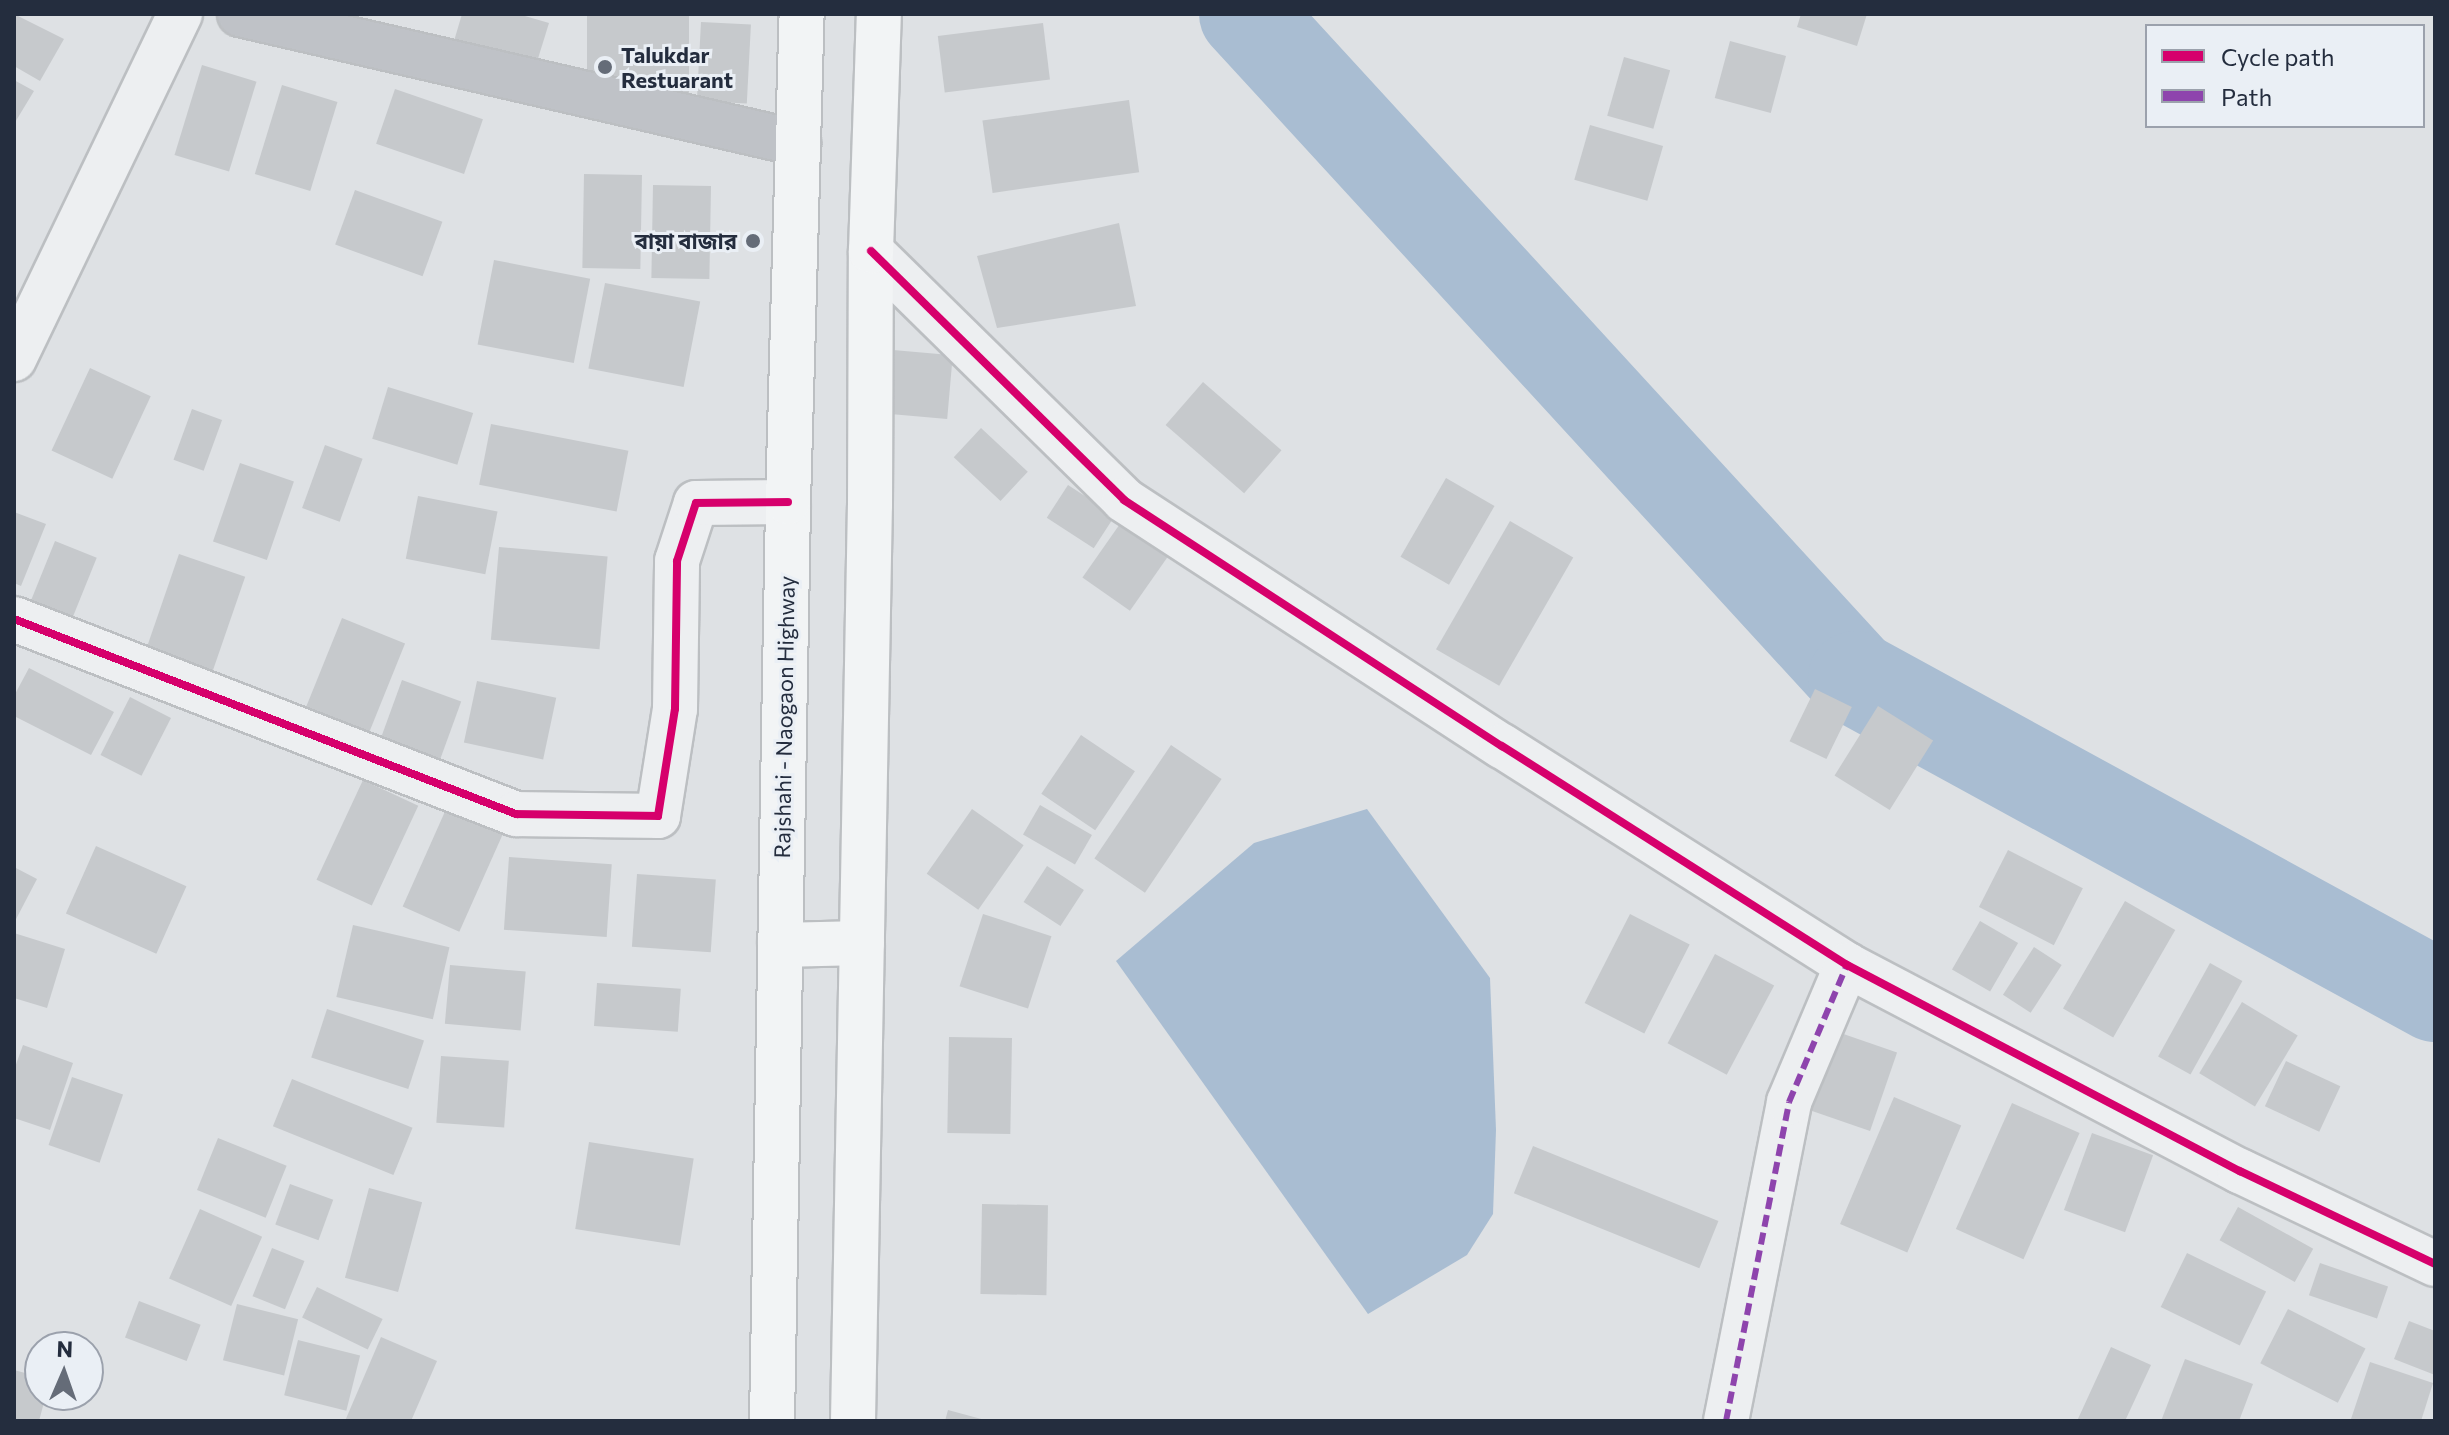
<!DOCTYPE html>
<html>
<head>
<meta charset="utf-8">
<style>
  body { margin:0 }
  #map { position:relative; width:2449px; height:1435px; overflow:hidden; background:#dee1e4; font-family:Commissioner,"Noto Sans Bengali",sans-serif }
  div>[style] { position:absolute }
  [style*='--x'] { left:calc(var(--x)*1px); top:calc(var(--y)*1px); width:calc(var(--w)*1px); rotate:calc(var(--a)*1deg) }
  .water>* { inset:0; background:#a9bdd2 }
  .river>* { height:94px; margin:-47px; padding:0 47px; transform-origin:47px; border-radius:47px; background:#a9bdd2 }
  .building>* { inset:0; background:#c6c9cc; transform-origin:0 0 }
  .roads { filter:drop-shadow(2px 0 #bcbfc2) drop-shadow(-2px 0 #bcbfc2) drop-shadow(0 2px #bcbfc2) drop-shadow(0 -2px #bcbfc2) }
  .street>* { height:44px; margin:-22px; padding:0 22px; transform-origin:22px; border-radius:22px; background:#edeff1 }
  .secondary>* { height:44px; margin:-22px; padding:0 22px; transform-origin:22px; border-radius:22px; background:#bfc2c7 }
  .primary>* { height:44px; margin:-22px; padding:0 22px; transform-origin:22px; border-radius:22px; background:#f2f4f5 }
  .quiet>* { height:6px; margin-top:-3px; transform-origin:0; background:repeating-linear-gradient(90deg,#8e44ad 0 12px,transparent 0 18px) }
  .cycleway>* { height:8px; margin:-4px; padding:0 4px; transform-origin:4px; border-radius:4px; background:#d6006c }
  .dots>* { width:22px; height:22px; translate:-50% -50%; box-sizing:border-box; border:4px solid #eaeff5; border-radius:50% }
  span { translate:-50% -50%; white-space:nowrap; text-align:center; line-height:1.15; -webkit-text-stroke:6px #eaeff5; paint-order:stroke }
  .poi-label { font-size:22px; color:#242d3e; font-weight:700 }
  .left { translate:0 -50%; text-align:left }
  .right { translate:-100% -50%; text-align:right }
  .street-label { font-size:22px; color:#242d3e }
  .frame { position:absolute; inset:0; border:16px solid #242d3e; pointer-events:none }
  .legend { position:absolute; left:2145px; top:24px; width:280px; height:104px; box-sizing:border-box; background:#eaeff5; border:2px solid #9ba1ac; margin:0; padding:10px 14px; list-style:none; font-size:24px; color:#242d3e }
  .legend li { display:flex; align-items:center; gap:16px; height:40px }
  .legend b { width:40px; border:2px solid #9ba1ac }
  .north { position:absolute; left:24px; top:1331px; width:80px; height:80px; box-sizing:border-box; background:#eaeff5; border:2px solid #9ba1ac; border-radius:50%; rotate:2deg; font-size:22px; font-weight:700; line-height:32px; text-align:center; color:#242d3e }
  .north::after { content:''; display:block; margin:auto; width:28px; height:36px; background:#656c78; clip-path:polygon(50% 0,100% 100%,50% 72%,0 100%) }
</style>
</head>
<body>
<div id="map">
  <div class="water">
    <i style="clip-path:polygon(1367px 809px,1490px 978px,1496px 1130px,1493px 1214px,1467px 1255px,1368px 1314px,1116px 961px,1254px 843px)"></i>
  </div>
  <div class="river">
    <i style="--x:1246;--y:14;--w:901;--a:47.47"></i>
    <i style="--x:1855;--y:678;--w:661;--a:28.66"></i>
  </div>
  <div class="building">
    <i style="clip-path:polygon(14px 14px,64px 39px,40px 81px,14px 66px)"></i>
    <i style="clip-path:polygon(462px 14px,518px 14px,549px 23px,536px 65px,454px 41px)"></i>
    <i style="left:587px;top:14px;width:102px;height:79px"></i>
    <i style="clip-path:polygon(1801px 14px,1867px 14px,1857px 46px,1797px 27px)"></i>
    <i style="left:701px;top:22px;width:50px;height:79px;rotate:3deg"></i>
    <i style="left:1043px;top:23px;width:57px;height:106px;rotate:83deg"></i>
    <i style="left:1730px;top:41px;width:58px;height:59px;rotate:15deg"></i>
    <i style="left:1624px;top:57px;width:48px;height:61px;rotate:16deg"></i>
    <i style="left:202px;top:65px;width:57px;height:94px;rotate:17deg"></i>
    <i style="clip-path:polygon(14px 80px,34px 91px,14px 124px)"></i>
    <i style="left:282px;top:85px;width:58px;height:93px;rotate:17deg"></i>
    <i style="left:395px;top:89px;width:93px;height:58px;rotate:19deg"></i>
    <i style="left:1129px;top:100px;width:73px;height:148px;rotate:82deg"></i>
    <i style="left:1590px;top:125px;width:76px;height:57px;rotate:16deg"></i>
    <i style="left:584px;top:174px;width:58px;height:94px;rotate:1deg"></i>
    <i style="left:653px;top:185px;width:58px;height:93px;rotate:1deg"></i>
    <i style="left:355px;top:190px;width:93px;height:58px;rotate:20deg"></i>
    <i style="clip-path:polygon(1119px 223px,1136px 306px,997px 328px,977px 256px)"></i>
    <i style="left:494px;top:260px;width:98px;height:86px;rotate:11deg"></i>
    <i style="left:605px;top:283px;width:97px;height:87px;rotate:11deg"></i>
    <i style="left:893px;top:350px;width:60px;height:64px;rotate:5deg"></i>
    <i style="left:90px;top:368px;width:67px;height:91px;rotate:25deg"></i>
    <i style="left:1203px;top:382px;width:104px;height:57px;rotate:41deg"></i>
    <i style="left:388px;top:387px;width:89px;height:54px;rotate:17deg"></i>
    <i style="left:192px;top:409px;width:32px;height:54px;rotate:20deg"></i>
    <i style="left:491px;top:424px;width:140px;height:62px;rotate:11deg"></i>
    <i style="left:981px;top:428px;width:64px;height:40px;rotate:43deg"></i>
    <i style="left:325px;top:445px;width:40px;height:67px;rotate:20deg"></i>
    <i style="left:240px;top:463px;width:57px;height:83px;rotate:19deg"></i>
    <i style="left:1446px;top:478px;width:56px;height:91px;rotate:30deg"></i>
    <i style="left:1068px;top:485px;width:56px;height:39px;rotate:33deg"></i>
    <i style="left:418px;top:496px;width:81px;height:64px;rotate:11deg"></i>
    <i style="clip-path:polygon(14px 512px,46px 524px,21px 586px,14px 583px)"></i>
    <i style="left:1122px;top:521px;width:58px;height:69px;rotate:35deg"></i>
    <i style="left:1510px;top:521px;width:73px;height:148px;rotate:30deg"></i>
    <i style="left:55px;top:541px;width:45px;height:66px;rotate:22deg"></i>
    <i style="left:499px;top:547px;width:109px;height:93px;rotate:5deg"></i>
    <i style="left:179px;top:554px;width:70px;height:104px;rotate:19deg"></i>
    <i style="left:342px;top:618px;width:68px;height:111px;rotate:22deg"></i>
    <i style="clip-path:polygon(29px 668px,114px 712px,91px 755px,14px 716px,14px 696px)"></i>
    <i style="left:402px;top:680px;width:63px;height:80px;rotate:20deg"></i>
    <i style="left:477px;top:681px;width:81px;height:63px;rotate:12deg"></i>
    <i style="left:1815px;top:689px;width:41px;height:58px;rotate:26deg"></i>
    <i style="left:130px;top:697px;width:46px;height:65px;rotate:27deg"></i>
    <i style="left:1878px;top:706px;width:65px;height:82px;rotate:32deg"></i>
    <i style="left:1081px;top:735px;width:65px;height:71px;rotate:34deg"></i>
    <i style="left:1171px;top:745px;width:61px;height:137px;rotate:34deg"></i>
    <i style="left:363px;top:780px;width:61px;height:110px;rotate:25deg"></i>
    <i style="left:1040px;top:805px;width:60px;height:34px;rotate:30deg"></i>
    <i style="left:447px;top:807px;width:62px;height:109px;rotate:24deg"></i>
    <i style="left:972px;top:809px;width:63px;height:79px;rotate:35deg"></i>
    <i style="left:96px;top:846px;width:99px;height:74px;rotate:24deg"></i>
    <i style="left:2008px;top:850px;width:84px;height:64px;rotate:27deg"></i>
    <i style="left:509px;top:857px;width:103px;height:73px;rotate:4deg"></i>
    <i style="left:1047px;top:866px;width:44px;height:43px;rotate:33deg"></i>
    <i style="clip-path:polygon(14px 867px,37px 879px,14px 923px)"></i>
    <i style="left:637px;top:874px;width:79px;height:73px;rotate:4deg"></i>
    <i style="left:2125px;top:901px;width:58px;height:124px;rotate:30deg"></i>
    <i style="left:983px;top:914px;width:72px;height:76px;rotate:18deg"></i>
    <i style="left:1630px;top:914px;width:67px;height:100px;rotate:27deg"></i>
    <i style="left:1980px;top:921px;width:44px;height:56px;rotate:30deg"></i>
    <i style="left:353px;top:925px;width:99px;height:74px;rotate:13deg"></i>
    <i style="clip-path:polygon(14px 933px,65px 949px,47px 1008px,14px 998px)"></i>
    <i style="left:2034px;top:947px;width:33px;height:57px;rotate:33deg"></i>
    <i style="left:1715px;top:954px;width:67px;height:101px;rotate:28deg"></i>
    <i style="left:2210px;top:963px;width:37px;height:107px;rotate:29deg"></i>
    <i style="left:450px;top:965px;width:76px;height:59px;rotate:5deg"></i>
    <i style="left:597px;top:983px;width:84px;height:43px;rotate:4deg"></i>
    <i style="left:2242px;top:1002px;width:65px;height:83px;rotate:31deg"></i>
    <i style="left:327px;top:1009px;width:102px;height:51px;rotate:18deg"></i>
    <i style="left:1829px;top:1029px;width:72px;height:83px;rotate:19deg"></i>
    <i style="left:949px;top:1037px;width:63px;height:96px;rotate:1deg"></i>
    <i style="clip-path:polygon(23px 1045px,73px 1063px,50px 1130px,14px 1118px,14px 1070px)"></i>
    <i style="left:441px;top:1056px;width:68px;height:67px;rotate:4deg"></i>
    <i style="left:2286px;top:1061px;width:60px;height:50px;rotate:25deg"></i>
    <i style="left:72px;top:1077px;width:54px;height:72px;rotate:19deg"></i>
    <i style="left:292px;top:1079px;width:130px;height:51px;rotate:22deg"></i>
    <i style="left:1894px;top:1097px;width:73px;height:138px;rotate:23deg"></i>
    <i style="left:2012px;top:1103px;width:74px;height:138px;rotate:24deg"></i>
    <i style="left:2092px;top:1133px;width:65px;height:82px;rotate:20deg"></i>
    <i style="left:218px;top:1138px;width:74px;height:56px;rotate:22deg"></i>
    <i style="left:589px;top:1142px;width:106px;height:88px;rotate:9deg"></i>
    <i style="left:1533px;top:1146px;width:200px;height:51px;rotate:22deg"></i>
    <i style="left:290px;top:1184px;width:46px;height:43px;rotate:20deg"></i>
    <i style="left:369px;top:1188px;width:55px;height:93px;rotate:15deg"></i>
    <i style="left:982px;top:1204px;width:66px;height:90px;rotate:1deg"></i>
    <i style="left:2238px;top:1207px;width:86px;height:38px;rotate:29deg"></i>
    <i style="left:200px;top:1209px;width:68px;height:76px;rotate:24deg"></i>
    <i style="left:272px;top:1248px;width:35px;height:52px;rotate:22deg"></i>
    <i style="left:2187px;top:1253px;width:88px;height:60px;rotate:26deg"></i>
    <i style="left:2320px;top:1263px;width:72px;height:34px;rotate:19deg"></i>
    <i style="left:317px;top:1287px;width:73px;height:34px;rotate:26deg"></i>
    <i style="left:139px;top:1301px;width:66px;height:39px;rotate:21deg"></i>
    <i style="left:237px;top:1304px;width:63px;height:58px;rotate:14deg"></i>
    <i style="left:2288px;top:1309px;width:87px;height:61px;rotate:27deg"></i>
    <i style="clip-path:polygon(2409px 1321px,2435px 1331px,2435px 1375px,2394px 1359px)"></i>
    <i style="clip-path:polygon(381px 1337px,437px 1361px,411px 1421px,345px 1421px)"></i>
    <i style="left:298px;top:1340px;width:64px;height:57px;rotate:14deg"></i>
    <i style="clip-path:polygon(2111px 1347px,2151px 1365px,2125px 1421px,2077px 1421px)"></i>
    <i style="clip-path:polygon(2185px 1359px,2253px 1384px,2239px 1421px,2161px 1421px)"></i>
    <i style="clip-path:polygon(2370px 1362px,2433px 1383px,2421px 1421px,2351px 1419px)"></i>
    <i style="clip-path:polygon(14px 1370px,40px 1377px,40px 1395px,46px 1395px,39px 1421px,14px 1421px)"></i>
    <i style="clip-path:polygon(948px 1410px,985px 1420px,985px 1421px,945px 1421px)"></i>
  </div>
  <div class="roads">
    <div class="street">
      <i style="--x:871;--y:251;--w:355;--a:44.5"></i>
      <i style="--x:1124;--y:500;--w:451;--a:33.1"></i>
      <i style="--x:1502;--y:746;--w:409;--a:32.4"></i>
      <i style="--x:1847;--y:965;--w:444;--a:27.7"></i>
      <i style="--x:2240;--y:1171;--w:216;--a:25.5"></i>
      <i style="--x:14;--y:359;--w:383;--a:-64.3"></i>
      <i style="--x:14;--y:619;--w:539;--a:21.23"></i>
      <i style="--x:516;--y:814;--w:142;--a:0.8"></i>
      <i style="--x:658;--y:816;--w:108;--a:-81"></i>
      <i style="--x:675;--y:709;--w:148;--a:-89.2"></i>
      <i style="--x:677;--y:561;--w:61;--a:-71.9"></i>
      <i style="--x:696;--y:503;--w:92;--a:-0.6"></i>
      <i style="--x:1726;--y:1421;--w:325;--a:-78.8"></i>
      <i style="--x:1789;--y:1102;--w:149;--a:-67.1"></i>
    </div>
    <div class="secondary">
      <i style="--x:240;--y:14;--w:573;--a:13.02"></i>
    </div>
    <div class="primary">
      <i style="--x:780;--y:945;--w:82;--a:-1.4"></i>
      <i style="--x:772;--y:1421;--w:919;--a:-89"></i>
      <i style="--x:788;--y:502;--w:488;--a:-88.4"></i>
      <i style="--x:853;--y:1421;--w:916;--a:-88.94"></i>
      <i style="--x:870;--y:505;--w:254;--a:-89.8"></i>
      <i style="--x:871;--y:251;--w:237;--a:-88.1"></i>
    </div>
  </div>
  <div class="quiet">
    <i style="--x:1726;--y:1421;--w:325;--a:-78.8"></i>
    <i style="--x:1789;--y:1102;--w:149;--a:-67.1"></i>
  </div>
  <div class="cycleway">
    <i style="--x:871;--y:251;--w:355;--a:44.5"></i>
    <i style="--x:1124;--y:500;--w:451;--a:33.1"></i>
    <i style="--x:1502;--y:746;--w:409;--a:32.4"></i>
    <i style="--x:1847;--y:965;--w:444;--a:27.7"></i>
    <i style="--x:2240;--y:1171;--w:216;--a:25.5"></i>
    <i style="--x:14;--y:619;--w:539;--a:21.23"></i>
    <i style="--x:516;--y:814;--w:142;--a:0.8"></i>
    <i style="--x:658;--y:816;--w:108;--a:-81"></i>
    <i style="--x:675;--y:709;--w:148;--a:-89.2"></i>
    <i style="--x:677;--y:561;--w:61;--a:-71.9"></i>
    <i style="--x:696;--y:503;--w:92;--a:-0.6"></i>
  </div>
  <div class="dots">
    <i style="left:605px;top:67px;background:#656c78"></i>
    <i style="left:753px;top:241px;background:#656c78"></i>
  </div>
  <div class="poi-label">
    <span class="left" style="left:621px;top:67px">Talukdar<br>Restuarant</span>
    <span class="right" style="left:737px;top:241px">বায়া বাজার</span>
  </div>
  <div class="street-label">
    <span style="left:784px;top:717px;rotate:-89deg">Rajshahi - Naogaon Highway</span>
  </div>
  <div class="frame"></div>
  <ul class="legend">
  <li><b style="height:10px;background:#d6006c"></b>Cycle path</li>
  <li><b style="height:10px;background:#8e44ad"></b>Path</li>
  </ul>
  <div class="north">N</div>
</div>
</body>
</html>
